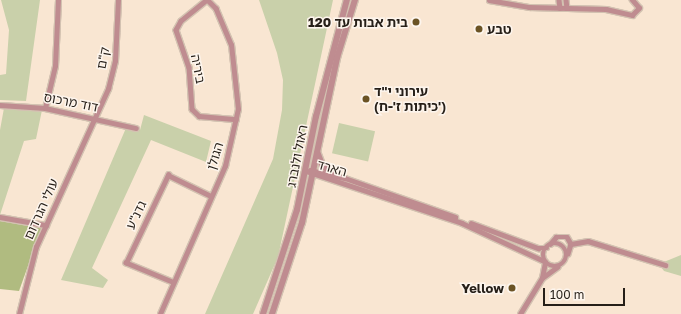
<!DOCTYPE html>
<html>
<head>
<meta charset="utf-8">
<style>
  body { margin:0 }
  #map { position:relative; width:681px; height:314px; overflow:hidden; background:#f9e6d2; font-family:"Golos Text","Noto Sans Hebrew",sans-serif }
  div>[style] { position:absolute }
  [style*='--x'] { left:calc(var(--x)*1px); top:calc(var(--y)*1px); width:calc(var(--w)*1px); rotate:calc(var(--a)*1deg) }
  .green>* { inset:0; background:#c9d0aa; transform-origin:0 0 }
  .forest>* { inset:0; background:#b0bb80 }
  .roads { filter:drop-shadow(1px 0 #d3c2b1) drop-shadow(-1px 0 #d3c2b1) drop-shadow(0 1px #d3c2b1) drop-shadow(0 -1px #d3c2b1) }
  .minor>* { height:4.5px; margin:-2.25px; padding:0 2.25px; transform-origin:2.25px; border-radius:2.25px; background:#bf8c90 }
  .minor>.ring { margin:-2.25px; padding:0; box-sizing:content-box; background:none; border:4.5px solid #bf8c90; border-radius:50% }
  .tertiary>* { height:5.5px; margin:-2.75px; padding:0 2.75px; transform-origin:2.75px; border-radius:2.75px; background:#bf8c90 }
  .dots>* { width:11px; height:11px; translate:-50% -50%; box-sizing:border-box; border:2px solid #fdf5ed; border-radius:50% }
  span { translate:-50% -50%; white-space:nowrap; text-align:center; line-height:1.15; -webkit-text-stroke:3px #fdf5ed; paint-order:stroke }
  .poi-label { font-size:13px; color:#261f18; font-weight:700 }
  .right { translate:-100% -50%; text-align:right }
  .left { translate:0 -50%; text-align:left }
  .street-label { font-size:13px; color:#261f18 }
  .scale { position:absolute; left:543px; top:288px; width:82px; height:18px; box-sizing:border-box; border:2px solid #261f18; border-top:0; padding-left:5px; font-size:12px; line-height:14px; white-space:nowrap; color:#261f18; -webkit-text-stroke:3px #fdf5ed; paint-order:stroke }
</style>
</head>
<body>
<div id="map">
  <div class="green">
    <i style="clip-path:polygon(1px 0,40px 0,26px 101px,0 100px,0 75px,6px 74px,9px 30px)"></i>
    <i style="clip-path:polygon(259px 0,333px 0,278px 257px,253px 314px,205px 314px,273px 159px,282px 110px,283px 80px,277px 53px)"></i>
    <i style="clip-path:polygon(4px 108px,42px 110px,36px 139px,24px 141px,0 215px,0 130px)"></i>
    <i style="clip-path:polygon(144px 115px,211px 141px,206px 162px,151px 140px,92px 268px,108px 280px,103px 288px,61px 280px,126px 128px,140px 130px)"></i>
    <i style="left:339px;top:123px;width:37px;height:31px;rotate:13deg"></i>
    <i style="clip-path:polygon(681px 255px,681px 276px,664px 271px,659px 264px)"></i>
  </div>
  <div class="forest">
    <i style="clip-path:polygon(0 216px,43px 224px,19px 291px,0 289px)"></i>
  </div>
  <div class="roads">
    <div class="minor">
      <i style="--x:207;--y:0;--w:33;--a:141"></i>
      <i style="--x:181;--y:21;--w:10;--a:119"></i>
      <i style="--x:176;--y:30;--w:39;--a:71"></i>
      <i style="--x:189;--y:67;--w:42;--a:85.9"></i>
      <i style="--x:192;--y:109;--w:10;--a:45"></i>
      <i style="--x:199;--y:116;--w:37;--a:5"></i>
      <i style="--x:489;--y:0;--w:41;--a:9.9"></i>
      <i style="--x:529;--y:7;--w:77;--a:1.5"></i>
      <i style="--x:606;--y:9;--w:27;--a:13"></i>
      <i style="--x:632;--y:15;--w:10;--a:-45"></i>
      <i style="--x:639;--y:8;--w:11;--a:-131"></i>
      <i style="--x:559;--y:0;--w:8;--a:83"></i>
      <i style="--x:566;--y:0;--w:8;--a:83"></i>
      <i style="--x:0;--y:105;--w:45;--a:3.8"></i>
      <i style="--x:45;--y:108;--w:93;--a:12.4"></i>
      <i style="--x:45;--y:108;--w:43;--a:-76.6"></i>
      <i style="--x:55;--y:66;--w:66;--a:-87.4"></i>
      <i style="--x:310;--y:170;--w:36;--a:13"></i>
      <i style="--x:345;--y:178;--w:117;--a:19.5"></i>
      <i style="--x:306;--y:171;--w:164;--a:18.4"></i>
      <i style="--x:462;--y:223;--w:90;--a:24.9"></i>
      <i style="--x:0;--y:217;--w:47;--a:9.9"></i>
      <i style="--x:471;--y:223;--w:72;--a:20.5"></i>
      <i style="--x:538;--y:248;--w:9;--a:0"></i>
      <i class="ring" style="left:543px;top:243px;width:19.5px;height:19.5px"></i>
      <i style="--x:550;--y:244;--w:9;--a:-49"></i>
      <i style="--x:556;--y:237;--w:11;--a:0"></i>
      <i style="--x:567;--y:237;--w:8;--a:60"></i>
      <i style="--x:571;--y:244;--w:10;--a:107"></i>
      <i style="--x:571;--y:244;--w:17;--a:-10"></i>
      <i style="--x:588;--y:241;--w:81;--a:17.3"></i>
      <i style="--x:542;--y:278;--w:16;--a:-79"></i>
      <i style="--x:172;--y:282;--w:50;--a:-157.6"></i>
      <i style="--x:126;--y:263;--w:98;--a:-64.5"></i>
      <i style="--x:168;--y:175;--w:48;--a:26"></i>
      <i style="--x:19;--y:314;--w:69;--a:-75.8"></i>
      <i style="--x:36;--y:247;--w:174;--a:-65.5"></i>
      <i style="--x:108;--y:89;--w:29;--a:-76"></i>
      <i style="--x:115;--y:61;--w:61;--a:-87.2"></i>
      <i style="--x:160;--y:314;--w:162;--a:-66.3"></i>
      <i style="--x:225;--y:166;--w:58;--a:-77.2"></i>
      <i style="--x:238;--y:109;--w:64;--a:-96.2"></i>
      <i style="--x:231;--y:45;--w:39;--a:-113"></i>
      <i style="--x:216;--y:9;--w:13;--a:-135"></i>
      <i style="--x:520;--y:314;--w:42;--a:-58.6"></i>
      <i style="--x:542;--y:278;--w:19;--a:-36"></i>
    </div>
    <div class="tertiary">
      <i style="--x:318;--y:153;--w:14;--a:69"></i>
      <i style="--x:323;--y:166;--w:16;--a:38"></i>
      <i style="--x:263;--y:314;--w:109;--a:-71.9"></i>
      <i style="--x:297;--y:210;--w:95;--a:-78.5"></i>
      <i style="--x:316;--y:117;--w:121;--a:-75.2"></i>
      <i style="--x:272;--y:314;--w:96;--a:-71.8"></i>
      <i style="--x:302;--y:223;--w:169;--a:-78"></i>
      <i style="--x:337;--y:58;--w:61;--a:-72.8"></i>
    </div>
  </div>
  <div class="dots">
    <i style="left:416px;top:22px;background:#6b5324"></i>
    <i style="left:479px;top:29px;background:#6b5324"></i>
    <i style="left:366px;top:99px;background:#6b5324"></i>
    <i style="left:512px;top:288px;background:#6b5324"></i>
  </div>
  <div class="poi-label">
    <span class="right" style="left:408px;top:22px">בית אבות עד 120</span>
    <span class="left" style="left:487px;top:29px">טבע</span>
    <span class="left" style="left:374px;top:99px">עירוני י"ד<br>(כיתות ז'-ח')</span>
    <span class="right" style="left:504px;top:288px">Yellow</span>
  </div>
  <div class="street-label">
    <span style="left:103px;top:58px;rotate:-79deg">ק"ם</span>
    <span style="left:198px;top:69px;rotate:79deg">ביריה</span>
    <span style="left:71px;top:102px;rotate:11deg">דוד מרכוס</span>
    <span style="left:215px;top:156px;rotate:-72deg">הגולן</span>
    <span style="left:297px;top:156px;rotate:-79deg">ראול ולנברג</span>
    <span style="left:332px;top:168px;rotate:16deg">הארד</span>
    <span style="left:41px;top:209px;rotate:-66deg">עולי הגרדום</span>
    <span style="left:136px;top:215px;rotate:-64deg">גדנ"ע</span>
  </div>
  <div class="scale">100 m</div>
</div>
</body>
</html>
